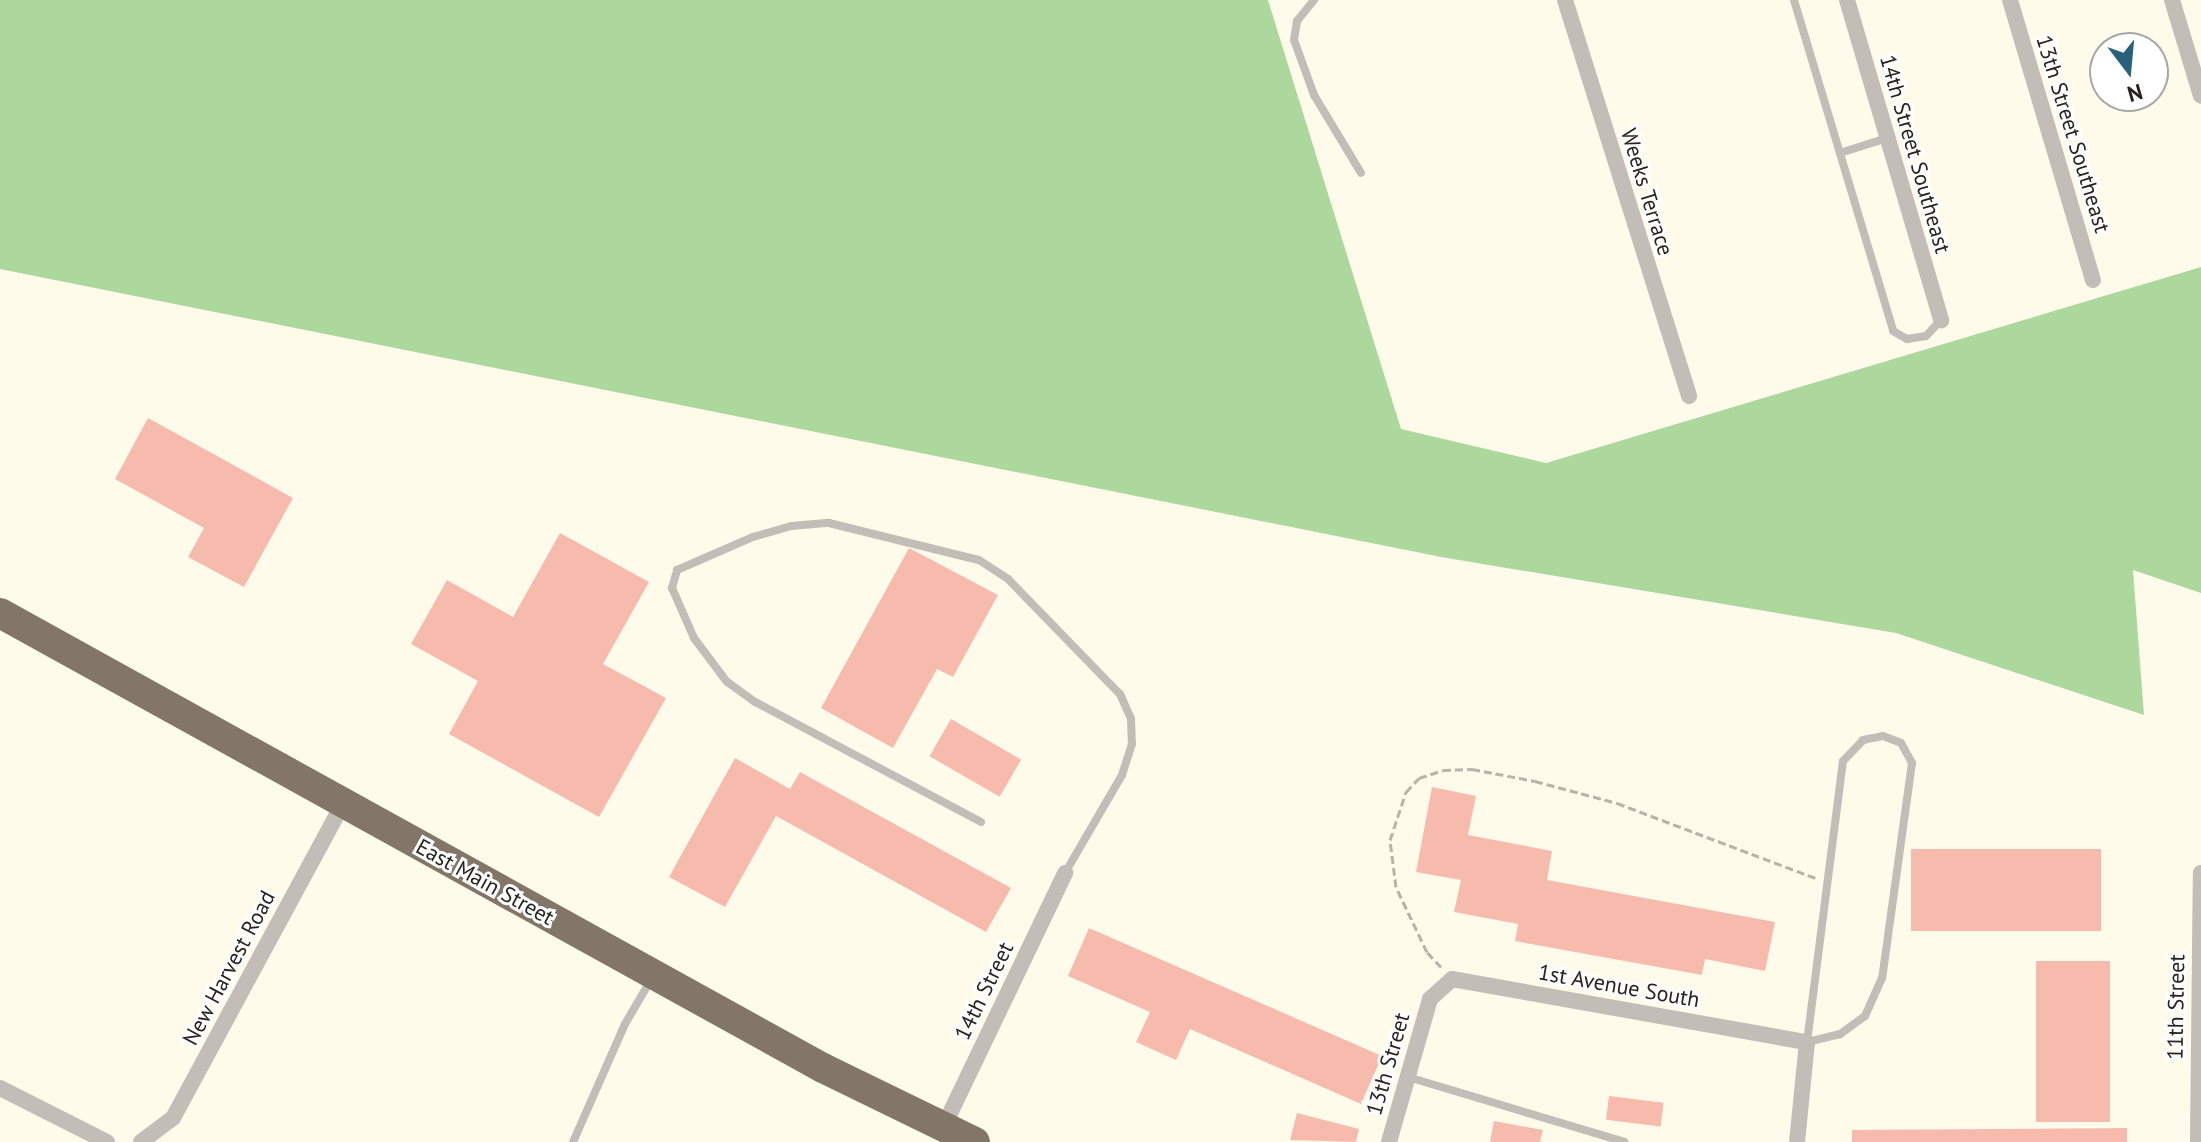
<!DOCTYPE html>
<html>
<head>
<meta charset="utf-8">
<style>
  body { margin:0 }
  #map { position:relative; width:2201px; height:1142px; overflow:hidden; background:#fffbeb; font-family:"PT Sans",sans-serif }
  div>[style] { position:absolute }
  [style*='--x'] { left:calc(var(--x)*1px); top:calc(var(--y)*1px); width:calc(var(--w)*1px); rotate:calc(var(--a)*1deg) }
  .green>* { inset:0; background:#acd89e }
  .building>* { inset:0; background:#f7bbad; transform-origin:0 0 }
  .path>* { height:3px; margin-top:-1.5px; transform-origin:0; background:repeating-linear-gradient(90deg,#b7b4a7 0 8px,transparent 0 12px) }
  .lane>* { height:8px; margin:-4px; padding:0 4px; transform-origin:4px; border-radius:4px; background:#c2bdb6 }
  .street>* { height:16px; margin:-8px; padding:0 8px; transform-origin:8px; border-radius:8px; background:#c2bdb6 }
  .highway>* { height:30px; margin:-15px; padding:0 15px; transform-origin:15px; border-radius:15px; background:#817668 }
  span { translate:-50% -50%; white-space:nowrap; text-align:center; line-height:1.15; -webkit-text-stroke:6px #fff; paint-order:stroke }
  .street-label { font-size:22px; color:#26241e }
  .north { position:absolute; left:2089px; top:32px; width:80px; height:80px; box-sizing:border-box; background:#fff; border:2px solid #a8a7a5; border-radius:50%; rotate:164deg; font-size:22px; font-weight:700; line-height:32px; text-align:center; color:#26241e }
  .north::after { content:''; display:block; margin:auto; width:28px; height:36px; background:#29617b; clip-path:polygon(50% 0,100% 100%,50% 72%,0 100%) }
</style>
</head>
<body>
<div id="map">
  <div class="green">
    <i style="clip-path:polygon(0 0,1268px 0,1401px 429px,1546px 463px,2201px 267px,2201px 593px,2133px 570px,2144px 715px,1896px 633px,1441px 557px,0 269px)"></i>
  </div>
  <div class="building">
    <i style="clip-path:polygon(148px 418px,293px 498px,244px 587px,188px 557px,204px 528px,115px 479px)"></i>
    <i style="clip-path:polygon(560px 533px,649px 582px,603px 664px,666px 698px,599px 817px,449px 734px,478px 681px,411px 644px,447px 580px,513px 617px)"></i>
    <i style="clip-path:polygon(909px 548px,998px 595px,953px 677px,937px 669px,893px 748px,821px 708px)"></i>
    <i style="left:951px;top:719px;width:81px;height:43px;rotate:30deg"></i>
    <i style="clip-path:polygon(735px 758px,790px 789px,800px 772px,1011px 888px,986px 932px,776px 816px,725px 907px,669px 877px)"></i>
    <i style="clip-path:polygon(1432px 787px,1476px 796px,1468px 835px,1552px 851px,1547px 880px,1775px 922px,1765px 971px,1705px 959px,1702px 975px,1515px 941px,1518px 924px,1454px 912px,1461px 880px,1416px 872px)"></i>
    <i style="left:2101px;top:849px;width:82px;height:190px;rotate:90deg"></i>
    <i style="clip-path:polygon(1089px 928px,1382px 1056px,1361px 1104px,1190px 1029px,1176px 1060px,1136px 1042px,1150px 1012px,1068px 976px)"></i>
    <i style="left:2036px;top:961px;width:74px;height:161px"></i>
    <i style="left:1609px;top:1096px;width:55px;height:24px;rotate:7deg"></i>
    <i style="clip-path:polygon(1297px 1113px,1359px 1129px,1356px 1142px,1290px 1140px)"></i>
    <i style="clip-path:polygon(1494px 1121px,1543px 1130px,1540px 1142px,1490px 1142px)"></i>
    <i style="clip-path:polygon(2127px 1128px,2127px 1142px,1852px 1142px,1852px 1130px)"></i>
  </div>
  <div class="path">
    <i style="--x:1441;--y:967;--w:21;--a:-133"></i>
    <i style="--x:1427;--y:952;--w:72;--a:-115.5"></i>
    <i style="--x:1396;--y:887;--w:47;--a:-97.3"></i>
    <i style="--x:1390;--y:840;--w:51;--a:-71.6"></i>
    <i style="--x:1406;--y:792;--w:19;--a:-47"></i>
    <i style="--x:1419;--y:778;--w:25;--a:-18"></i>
    <i style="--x:1443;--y:770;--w:29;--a:-2"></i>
    <i style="--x:1472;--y:769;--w:64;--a:10.8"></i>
    <i style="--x:1535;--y:781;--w:85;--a:15"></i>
    <i style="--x:1617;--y:803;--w:212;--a:20.7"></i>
  </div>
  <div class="lane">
    <i style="--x:1314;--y:0;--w:27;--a:129"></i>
    <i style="--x:1297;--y:21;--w:19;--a:99"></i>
    <i style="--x:1294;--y:40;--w:59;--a:70"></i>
    <i style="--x:1314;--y:95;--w:91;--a:58.9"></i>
    <i style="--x:1794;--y:0;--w:345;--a:73.3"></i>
    <i style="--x:1893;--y:331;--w:16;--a:30"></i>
    <i style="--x:1907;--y:339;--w:19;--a:-9"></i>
    <i style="--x:1926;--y:336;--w:22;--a:-47"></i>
    <i style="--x:1840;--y:153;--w:49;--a:-17.7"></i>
    <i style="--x:1883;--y:736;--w:19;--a:21"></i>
    <i style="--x:1901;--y:743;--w:23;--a:61"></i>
    <i style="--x:1912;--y:763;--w:217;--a:97.9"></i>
    <i style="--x:1882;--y:978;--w:42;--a:114.1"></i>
    <i style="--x:1865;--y:1016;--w:31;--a:144"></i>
    <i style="--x:1840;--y:1034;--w:34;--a:166"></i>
    <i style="--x:1807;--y:1042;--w:283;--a:-82.7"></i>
    <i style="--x:1843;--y:761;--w:29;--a:-46"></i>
    <i style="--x:1863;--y:740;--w:20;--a:-11"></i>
    <i style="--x:981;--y:822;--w:256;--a:-152"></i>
    <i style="--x:755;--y:702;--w:34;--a:-144"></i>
    <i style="--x:727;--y:682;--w:55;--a:-126.9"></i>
    <i style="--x:694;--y:638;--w:55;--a:-113.7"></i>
    <i style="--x:672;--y:588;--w:19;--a:-74"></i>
    <i style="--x:677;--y:570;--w:83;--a:-23.5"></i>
    <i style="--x:753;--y:537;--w:40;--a:-16"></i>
    <i style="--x:791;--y:526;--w:38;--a:-5"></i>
    <i style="--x:829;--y:523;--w:154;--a:13.9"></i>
    <i style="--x:979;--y:560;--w:35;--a:33"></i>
    <i style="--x:1008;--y:579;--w:161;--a:45.8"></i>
    <i style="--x:1120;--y:694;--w:27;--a:66"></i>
    <i style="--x:1131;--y:719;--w:25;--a:88"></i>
    <i style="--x:1132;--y:744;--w:33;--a:108"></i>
    <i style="--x:1122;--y:775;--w:113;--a:120.2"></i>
    <i style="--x:1408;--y:1077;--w:226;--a:16.7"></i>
    <i style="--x:573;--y:1142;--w:129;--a:-66.2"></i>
    <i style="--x:625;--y:1024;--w:53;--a:-59.6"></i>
  </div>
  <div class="street">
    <i style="--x:1565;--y:0;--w:415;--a:72.6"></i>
    <i style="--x:1847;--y:0;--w:334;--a:73.6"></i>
    <i style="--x:2010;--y:0;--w:292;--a:73.5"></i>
    <i style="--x:2172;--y:0;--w:100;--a:73.2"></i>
    <i style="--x:0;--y:1088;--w:120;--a:26.8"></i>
    <i style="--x:943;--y:1128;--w:283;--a:-64.4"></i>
    <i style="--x:141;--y:1142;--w:40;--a:-37"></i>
    <i style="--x:173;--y:1118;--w:358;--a:-61.6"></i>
    <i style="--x:1389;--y:1142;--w:149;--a:-74"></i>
    <i style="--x:1430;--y:999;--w:30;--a:-42"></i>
    <i style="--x:1452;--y:979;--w:361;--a:10.1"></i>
    <i style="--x:1807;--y:1042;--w:100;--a:95.7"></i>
    <i style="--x:2198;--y:1142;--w:269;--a:-89.4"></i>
  </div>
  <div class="highway">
    <i style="--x:0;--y:613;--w:940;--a:28.94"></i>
    <i style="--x:823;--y:1068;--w:169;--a:26"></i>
  </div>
  <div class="street-label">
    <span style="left:2073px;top:134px;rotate:73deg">13th Street Southeast</span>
    <span style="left:1915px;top:154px;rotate:74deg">14th Street Southeast</span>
    <span style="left:1647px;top:192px;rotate:73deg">Weeks Terrace</span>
    <span style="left:485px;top:882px;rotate:29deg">East Main Street</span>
    <span style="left:229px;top:968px;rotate:-62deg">New Harvest Road</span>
    <span style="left:1619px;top:986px;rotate:10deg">1st Avenue South</span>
    <span style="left:984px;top:991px;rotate:-64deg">14th Street</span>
    <span style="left:2176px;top:1007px;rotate:-89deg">11th Street</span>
    <span style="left:1388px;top:1064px;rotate:-74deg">13th Street</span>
  </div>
  <div class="north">N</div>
</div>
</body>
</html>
